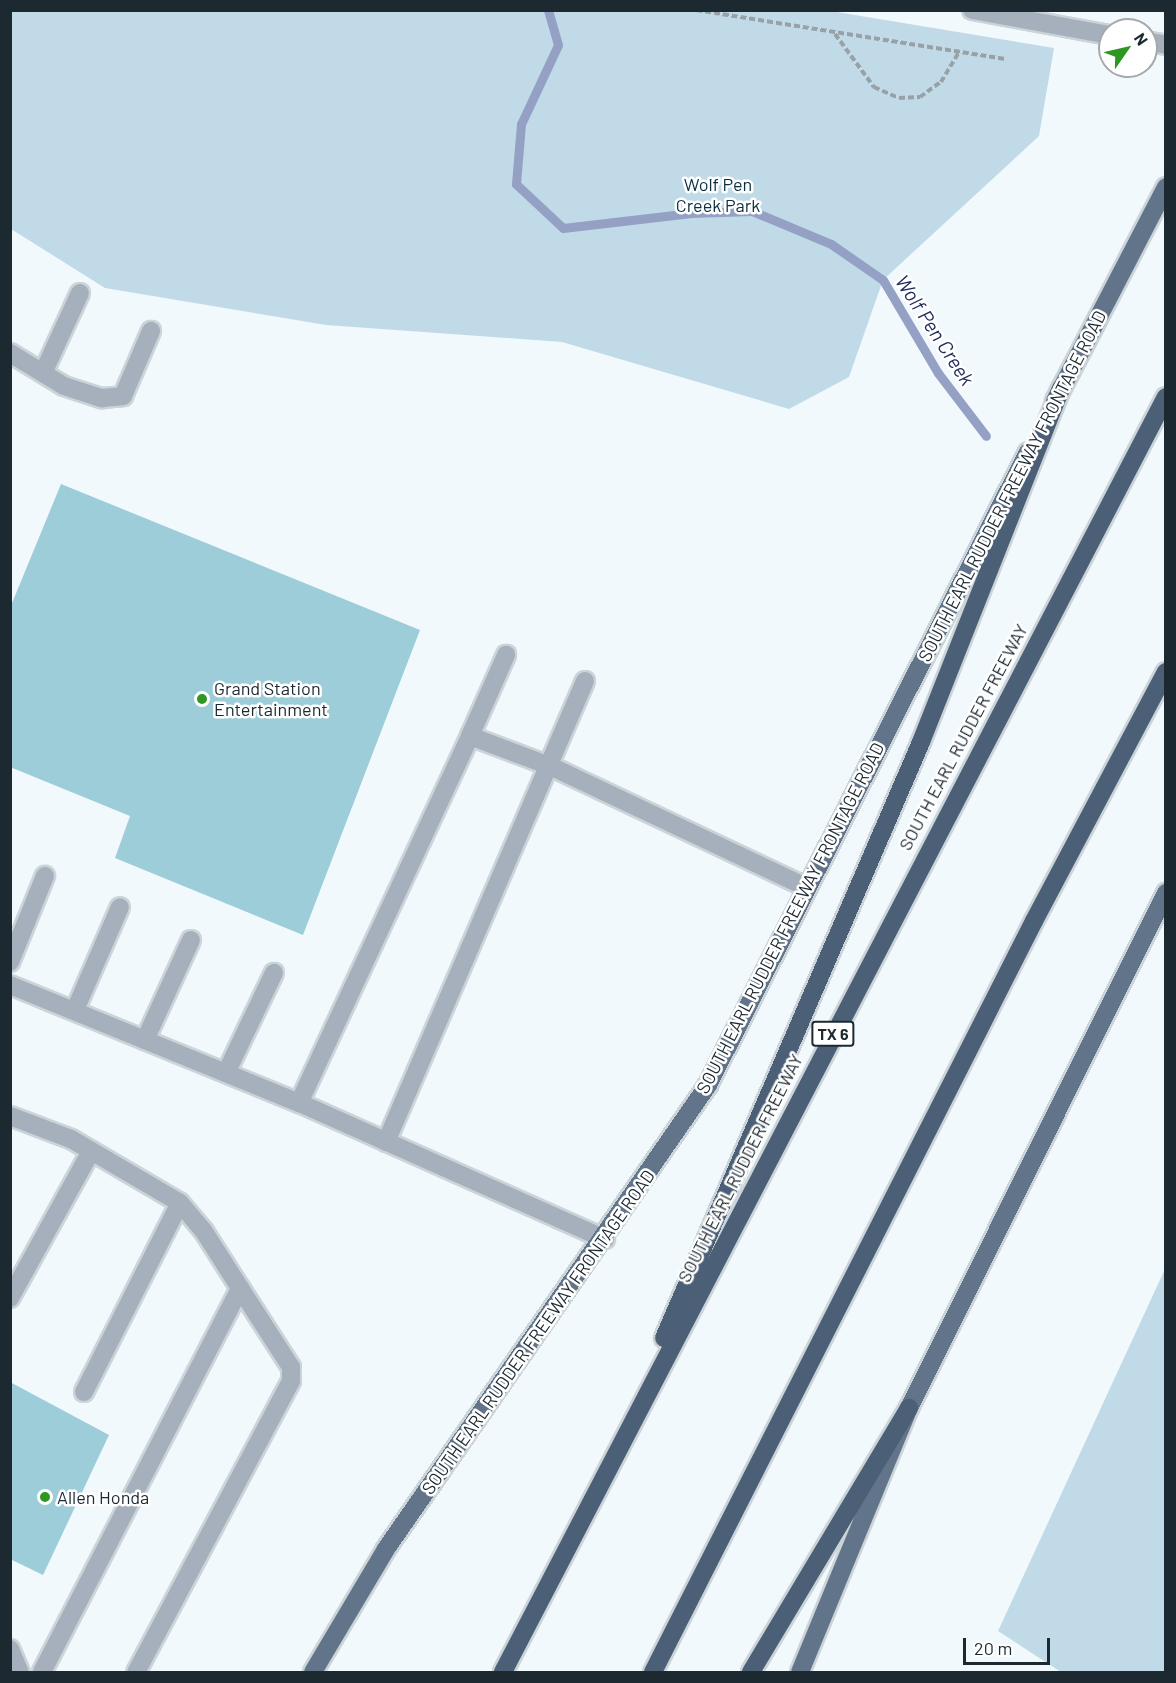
<!DOCTYPE html>
<html>
<head>
<meta charset="utf-8">
<style>
  body { margin:0 }
  #map { position:relative; width:1176px; height:1683px; overflow:hidden; background:#f2f9fd; font-family:Barlow,sans-serif }
  div>[style] { position:absolute }
  [style*='--x'] { left:calc(var(--x)*1px); top:calc(var(--y)*1px); width:calc(var(--w)*1px); rotate:calc(var(--a)*1deg) }
  .green>* { inset:0; background:#c1dae8 }
  .stream>* { height:9px; margin:-4.5px; padding:0 4.5px; transform-origin:4.5px; border-radius:4.5px; background:#94a1c4 }
  .building>* { inset:0; background:#9ccdd9 }
  .path>* { height:4px; margin-top:-2px; transform-origin:0; background:repeating-linear-gradient(90deg,#98a1a6 0 6px,transparent 0 9px) }
  .roads { filter:drop-shadow(2px 0 #cbd4d8) drop-shadow(-2px 0 #cbd4d8) drop-shadow(0 2px #cbd4d8) drop-shadow(0 -2px #cbd4d8) }
  .minor>* { height:18px; margin:-9px; padding:0 9px; transform-origin:9px; border-radius:9px; background:#a6b0bc }
  .major>* { height:18px; margin:-9px; padding:0 9px; transform-origin:9px; border-radius:9px; background:#627489 }
  .highway>* { height:18px; margin:-9px; padding:0 9px; transform-origin:9px; border-radius:9px; background:#4b5f76 }
  .dots>* { width:16px; height:16px; translate:-50% -50%; box-sizing:border-box; border:3px solid #fff; border-radius:50% }
  span { translate:-50% -50%; white-space:nowrap; text-align:center; line-height:1.15; -webkit-text-stroke:5px #fff; paint-order:stroke }
  .shield-label span { padding:2px 4px; background:#fff; border:2px solid; border-radius:4px; -webkit-text-stroke-width:0 }
  .shield-label { font-size:16px; color:#1c2930; font-weight:700 }
  .park-label { font-size:18px; color:#0c2f40 }
  .street-label { font-size:18px; color:#1c2930 }
  .poi-label { font-size:18px; color:#1c2930 }
  .left { translate:0 -50%; text-align:left }
  .water-label { font-size:20px; color:#202c5a; font-style:italic }
  .frame { position:absolute; inset:0; border:12px solid #1c2930; pointer-events:none }
  .north { position:absolute; left:1098px; top:18px; width:60px; height:60px; box-sizing:border-box; background:#fff; border:2px solid #a4a9ac; border-radius:50%; rotate:56deg; font-size:16px; font-weight:700; line-height:24px; text-align:center; color:#1c2930 }
  .north::after { content:''; display:block; margin:auto; width:21px; height:27px; background:#2e9721; clip-path:polygon(50% 0,100% 100%,50% 72%,0 100%) }
  .scale { position:absolute; left:963px; top:1638px; width:87px; height:27px; box-sizing:border-box; border:3px solid #1c2930; border-top:0; padding-left:8px; font-size:18px; line-height:21px; white-space:nowrap; color:#1c2930; -webkit-text-stroke:4px #fff; paint-order:stroke }
</style>
</head>
<body>
<div id="map">
  <div class="green">
    <i style="clip-path:polygon(831px 11px,1054px 48px,1039px 136px,883px 280px,849px 377px,789px 409px,562px 342px,326px 325px,105px 288px,11px 229px,11px 11px)"></i>
    <i style="clip-path:polygon(1165px 1269px,1165px 1672px,1061px 1672px,998px 1631px)"></i>
  </div>
  <div class="stream">
    <i style="--x:548;--y:10;--w:36;--a:74"></i>
    <i style="--x:558;--y:45;--w:87;--a:115.1"></i>
    <i style="--x:521;--y:124;--w:60;--a:94.8"></i>
    <i style="--x:516;--y:184;--w:64;--a:43.1"></i>
    <i style="--x:563;--y:228;--w:129;--a:-6.7"></i>
    <i style="--x:691;--y:213;--w:61;--a:-1.9"></i>
    <i style="--x:752;--y:211;--w:86;--a:22.7"></i>
    <i style="--x:831;--y:244;--w:63;--a:34.7"></i>
    <i style="--x:883;--y:280;--w:108;--a:59.4"></i>
    <i style="--x:938;--y:373;--w:79;--a:52.7"></i>
  </div>
  <div class="building">
    <i style="clip-path:polygon(61px 484px,420px 630px,303px 935px,115px 858px,130px 816px,10px 767px,10px 608px)"></i>
    <i style="clip-path:polygon(10px 1382px,109px 1435px,43px 1575px,10px 1559px)"></i>
  </div>
  <div class="path">
    <i style="--x:696;--y:10;--w:313;--a:9"></i>
    <i style="--x:835;--y:34;--w:66;--a:53.7"></i>
    <i style="--x:874;--y:87;--w:27;--a:24"></i>
    <i style="--x:899;--y:98;--w:21;--a:-3"></i>
    <i style="--x:920;--y:97;--w:26;--a:-36"></i>
    <i style="--x:941;--y:82;--w:35;--a:-59"></i>
  </div>
  <div class="roads">
    <div class="minor">
      <i style="--x:972;--y:10;--w:140;--a:10.3"></i>
      <i style="--x:1146;--y:41;--w:20;--a:11"></i>
      <i style="--x:10;--y:353;--w:63;--a:31.4"></i>
      <i style="--x:64;--y:386;--w:40;--a:18"></i>
      <i style="--x:102;--y:398;--w:21;--a:-5"></i>
      <i style="--x:123;--y:396;--w:71;--a:-66.7"></i>
      <i style="--x:43;--y:373;--w:88;--a:-65.2"></i>
      <i style="--x:470;--y:736;--w:89;--a:-66"></i>
      <i style="--x:10;--y:962;--w:93;--a:-67.9"></i>
      <i style="--x:10;--y:985;--w:312;--a:22.2"></i>
      <i style="--x:75;--y:1010;--w:112;--a:-66.4"></i>
      <i style="--x:145;--y:1040;--w:110;--a:-65.3"></i>
      <i style="--x:226;--y:1073;--w:111;--a:-64.4"></i>
      <i style="--x:10;--y:1116;--w:65;--a:20.7"></i>
      <i style="--x:71;--y:1139;--w:126;--a:30.4"></i>
      <i style="--x:180;--y:1203;--w:35;--a:50"></i>
      <i style="--x:203;--y:1230;--w:69;--a:57.5"></i>
      <i style="--x:386;--y:1142;--w:502;--a:-66.65"></i>
      <i style="--x:605;--y:1239;--w:335;--a:-156"></i>
      <i style="--x:299;--y:1103;--w:405;--a:-65"></i>
      <i style="--x:470;--y:736;--w:85;--a:20.6"></i>
      <i style="--x:550;--y:766;--w:283;--a:25.3"></i>
      <i style="--x:10;--y:1298;--w:168;--a:-61.1"></i>
      <i style="--x:84;--y:1392;--w:212;--a:-63.1"></i>
      <i style="--x:10;--y:1649;--w:25;--a:67"></i>
      <i style="--x:42;--y:1672;--w:432;--a:-62.7"></i>
      <i style="--x:240;--y:1288;--w:94;--a:57.2"></i>
      <i style="--x:291;--y:1367;--w:14;--a:90"></i>
      <i style="--x:291;--y:1381;--w:330;--a:118"></i>
    </div>
    <div class="major">
      <i style="--x:1055;--y:401;--w:241;--a:-62.6"></i>
      <i style="--x:313;--y:1672;--w:143;--a:-59.3"></i>
      <i style="--x:386;--y:1549;--w:565;--a:-55.24"></i>
      <i style="--x:708;--y:1085;--w:709;--a:-63.18"></i>
      <i style="--x:800;--y:1672;--w:286;--a:-67.6"></i>
      <i style="--x:909;--y:1408;--w:576;--a:-63.48"></i>
    </div>
    <div class="highway">
      <i style="--x:664;--y:1338;--w:649;--a:-66.67"></i>
      <i style="--x:921;--y:742;--w:381;--a:-68.4"></i>
      <i style="--x:503;--y:1672;--w:1437;--a:-62.53"></i>
      <i style="--x:653;--y:1672;--w:842;--a:-63.1"></i>
      <i style="--x:1034;--y:921;--w:282;--a:-62.1"></i>
      <i style="--x:751;--y:1672;--w:308;--a:-59.1"></i>
    </div>
  </div>
  <div class="dots">
    <i style="left:202px;top:699px;background:#2e9721"></i>
    <i style="left:45px;top:1497px;background:#2e9721"></i>
  </div>
  <div class="shield-label">
    <span style="left:833px;top:1034px">TX 6</span>
  </div>
  <div class="park-label">
    <span style="left:718px;top:195px">Wolf Pen<br>Creek Park</span>
  </div>
  <div class="street-label">
    <span style="left:1012px;top:486px;rotate:-63deg">SOUTH EARL RUDDER FREEWAY FRONTAGE ROAD</span>
    <span style="left:963px;top:737px;rotate:-62deg">SOUTH EARL RUDDER FREEWAY</span>
    <span style="left:790px;top:918px;rotate:-63deg">SOUTH EARL RUDDER FREEWAY FRONTAGE ROAD</span>
    <span style="left:740px;top:1168px;rotate:-63deg">SOUTH EARL RUDDER FREEWAY</span>
    <span style="left:538px;top:1332px;rotate:-55deg">SOUTH EARL RUDDER FREEWAY FRONTAGE ROAD</span>
  </div>
  <div class="poi-label">
    <span class="left" style="left:214px;top:699px">Grand Station<br>Entertainment</span>
    <span class="left" style="left:57px;top:1497px">Allen Honda</span>
  </div>
  <div class="water-label">
    <span style="left:935px;top:330px;rotate:57deg">Wolf Pen Creek</span>
  </div>
  <div class="frame"></div>
  <div class="north">N</div>
  <div class="scale">20 m</div>
</div>
</body>
</html>
